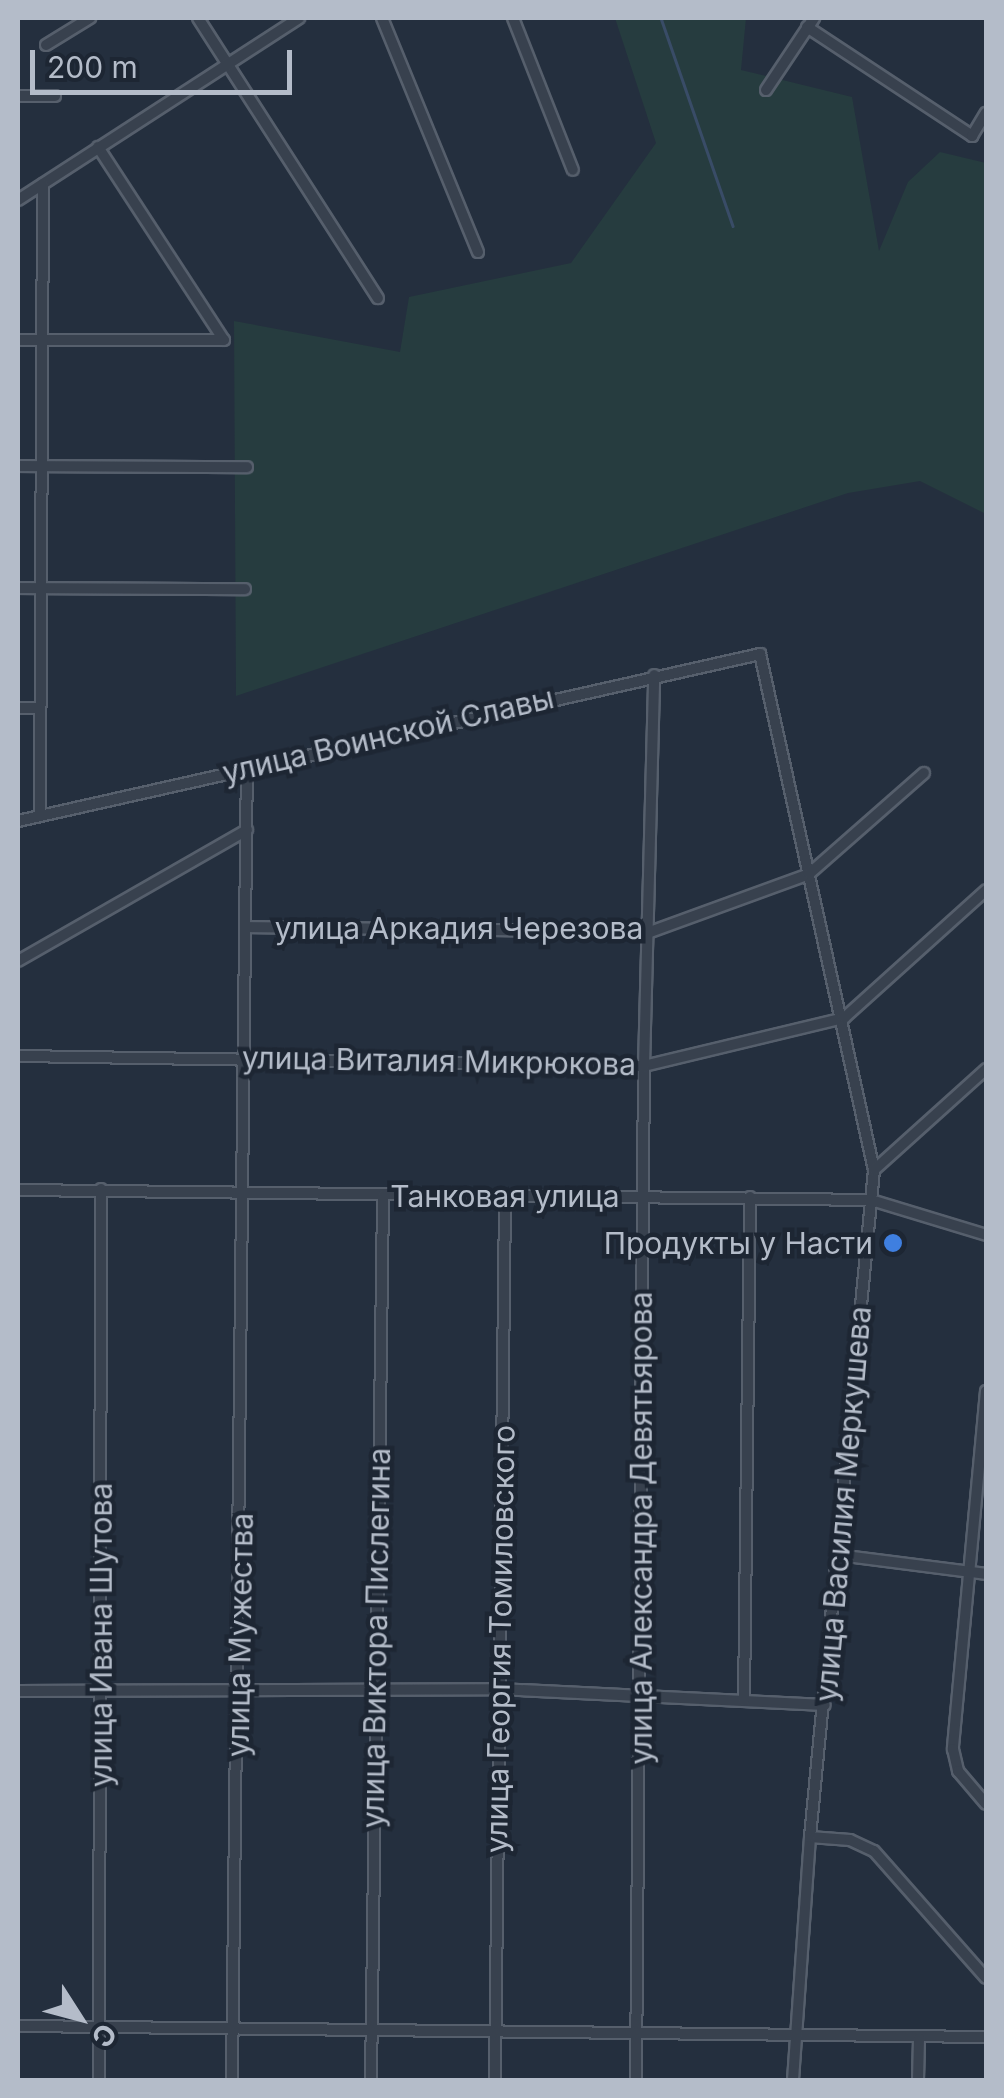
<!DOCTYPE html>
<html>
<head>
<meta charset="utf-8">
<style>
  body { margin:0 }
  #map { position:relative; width:1004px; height:2098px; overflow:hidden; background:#242f3e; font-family:Inter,sans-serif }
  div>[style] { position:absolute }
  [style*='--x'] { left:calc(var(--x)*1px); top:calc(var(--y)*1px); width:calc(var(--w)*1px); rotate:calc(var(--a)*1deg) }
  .green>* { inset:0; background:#263c3f }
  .stream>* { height:2.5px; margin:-1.25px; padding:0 1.25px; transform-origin:1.25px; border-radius:1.25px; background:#394c67 }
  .roads { filter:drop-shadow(2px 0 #565f6c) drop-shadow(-2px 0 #565f6c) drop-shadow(0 2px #565f6c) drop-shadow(0 -2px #565f6c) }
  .street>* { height:10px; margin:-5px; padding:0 5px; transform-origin:5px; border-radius:5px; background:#38414e }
  .dots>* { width:28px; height:28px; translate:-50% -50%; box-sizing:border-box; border:5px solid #1d2633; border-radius:50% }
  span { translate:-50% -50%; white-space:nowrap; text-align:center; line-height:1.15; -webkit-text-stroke:9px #1d2633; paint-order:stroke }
  .street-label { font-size:30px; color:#b4bcc9 }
  .poi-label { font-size:30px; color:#b4bcc9 }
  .right { translate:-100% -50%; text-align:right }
  .frame { position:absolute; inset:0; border:20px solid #b4bcc9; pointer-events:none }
  .north { position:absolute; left:30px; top:1968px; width:100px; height:100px; -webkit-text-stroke:8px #1d2633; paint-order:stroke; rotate:126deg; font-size:28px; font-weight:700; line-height:40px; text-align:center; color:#b4bcc9 }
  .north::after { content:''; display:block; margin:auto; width:35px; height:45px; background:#b4bcc9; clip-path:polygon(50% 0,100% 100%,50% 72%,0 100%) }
  .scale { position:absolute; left:30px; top:50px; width:262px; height:45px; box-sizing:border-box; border:5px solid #b4bcc9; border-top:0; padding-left:12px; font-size:30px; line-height:35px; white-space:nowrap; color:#b4bcc9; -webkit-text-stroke:8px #1d2633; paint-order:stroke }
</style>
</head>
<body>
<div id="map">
  <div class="green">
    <i style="clip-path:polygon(615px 18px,746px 18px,741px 70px,852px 97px,879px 251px,908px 182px,940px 152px,986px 163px,986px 514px,920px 481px,848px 493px,236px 696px,234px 321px,400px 352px,409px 297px,571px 263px,656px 143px)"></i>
  </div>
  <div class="stream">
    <i style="--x:661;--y:18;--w:220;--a:70.9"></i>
  </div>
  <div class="roads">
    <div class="street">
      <i style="--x:198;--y:18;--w:333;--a:57.3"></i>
      <i style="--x:382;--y:18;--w:253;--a:67.7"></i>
      <i style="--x:513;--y:18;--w:163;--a:68.5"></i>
      <i style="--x:807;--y:27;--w:198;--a:33.4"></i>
      <i style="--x:972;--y:136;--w:27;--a:-59"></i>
      <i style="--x:46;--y:45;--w:52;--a:-31.5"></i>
      <i style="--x:766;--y:90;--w:87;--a:-56.3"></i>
      <i style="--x:18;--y:96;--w:37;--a:0"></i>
      <i style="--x:98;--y:147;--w:230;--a:56.9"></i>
      <i style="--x:18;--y:200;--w:335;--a:-32.9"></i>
      <i style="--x:18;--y:340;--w:206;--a:0"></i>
      <i style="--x:18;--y:466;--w:229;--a:0.3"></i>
      <i style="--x:18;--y:588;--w:227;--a:0.3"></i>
      <i style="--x:18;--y:708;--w:22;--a:0"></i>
      <i style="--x:40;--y:816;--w:632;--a:-89.73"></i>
      <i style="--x:18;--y:821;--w:761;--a:-12.68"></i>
      <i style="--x:760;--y:654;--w:528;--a:77.54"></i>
      <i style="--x:246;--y:927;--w:404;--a:0.7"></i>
      <i style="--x:650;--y:932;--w:169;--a:-20"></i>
      <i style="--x:809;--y:874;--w:153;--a:-41.3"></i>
      <i style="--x:18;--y:961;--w:264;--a:-29.8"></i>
      <i style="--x:18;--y:1056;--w:626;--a:0.92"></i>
      <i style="--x:644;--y:1066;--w:206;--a:-13.5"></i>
      <i style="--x:844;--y:1018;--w:191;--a:-42"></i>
      <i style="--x:18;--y:1190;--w:853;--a:0.67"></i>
      <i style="--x:871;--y:1200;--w:120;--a:16.9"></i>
      <i style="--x:986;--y:1391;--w:360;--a:95.3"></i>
      <i style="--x:953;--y:1749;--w:23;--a:77"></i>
      <i style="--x:958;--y:1771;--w:43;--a:49.7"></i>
      <i style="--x:838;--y:1555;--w:149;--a:7.3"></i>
      <i style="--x:18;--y:1691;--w:481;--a:-0.2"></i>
      <i style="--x:499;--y:1689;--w:326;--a:2.8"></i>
      <i style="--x:744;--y:1701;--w:504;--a:-89.32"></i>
      <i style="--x:810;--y:1837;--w:40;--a:4.3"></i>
      <i style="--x:850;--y:1840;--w:26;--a:25"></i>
      <i style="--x:874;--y:1851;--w:169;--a:48.6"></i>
      <i style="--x:18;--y:2026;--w:968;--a:0.65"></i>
      <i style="--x:99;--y:2080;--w:891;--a:-89.87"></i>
      <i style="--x:232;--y:2080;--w:1313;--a:-89.35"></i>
      <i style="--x:371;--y:2080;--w:885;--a:-89.22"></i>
      <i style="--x:495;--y:2080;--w:883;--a:-89.35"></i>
      <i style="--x:636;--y:2080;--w:1014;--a:-89.55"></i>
      <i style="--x:644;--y:1066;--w:391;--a:-88.5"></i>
      <i style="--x:793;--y:2080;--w:244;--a:-86"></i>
      <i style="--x:810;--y:1837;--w:670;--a:-84.52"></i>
      <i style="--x:874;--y:1170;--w:151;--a:-42"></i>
      <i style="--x:918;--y:2080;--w:42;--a:-88.6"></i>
    </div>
  </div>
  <div class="dots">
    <i style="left:893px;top:1243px;background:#3f7fe0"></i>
  </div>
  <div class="street-label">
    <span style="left:388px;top:735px;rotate:-13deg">улица Воинской Славы</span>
    <span style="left:459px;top:928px">улица Аркадия Черезова</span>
    <span style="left:439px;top:1061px;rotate:1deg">улица Виталия Микрюкова</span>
    <span style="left:505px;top:1196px">Танковая улица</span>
    <span style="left:843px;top:1504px;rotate:-85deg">улица Василия Меркушева</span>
    <span style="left:641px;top:1528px;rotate:-90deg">улица Александра Девятьярова</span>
    <span style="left:101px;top:1635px;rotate:-90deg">улица Ивана Шутова</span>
    <span style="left:240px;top:1635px;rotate:-89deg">улица Мужества</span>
    <span style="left:376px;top:1638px;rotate:-89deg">улица Виктора Пислегина</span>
    <span style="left:500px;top:1639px;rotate:-89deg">улица Георгия Томиловского</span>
  </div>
  <div class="poi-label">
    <span class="right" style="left:873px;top:1243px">Продукты у Насти</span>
  </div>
  <div class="frame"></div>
  <div class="north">С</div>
  <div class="scale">200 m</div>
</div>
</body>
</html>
